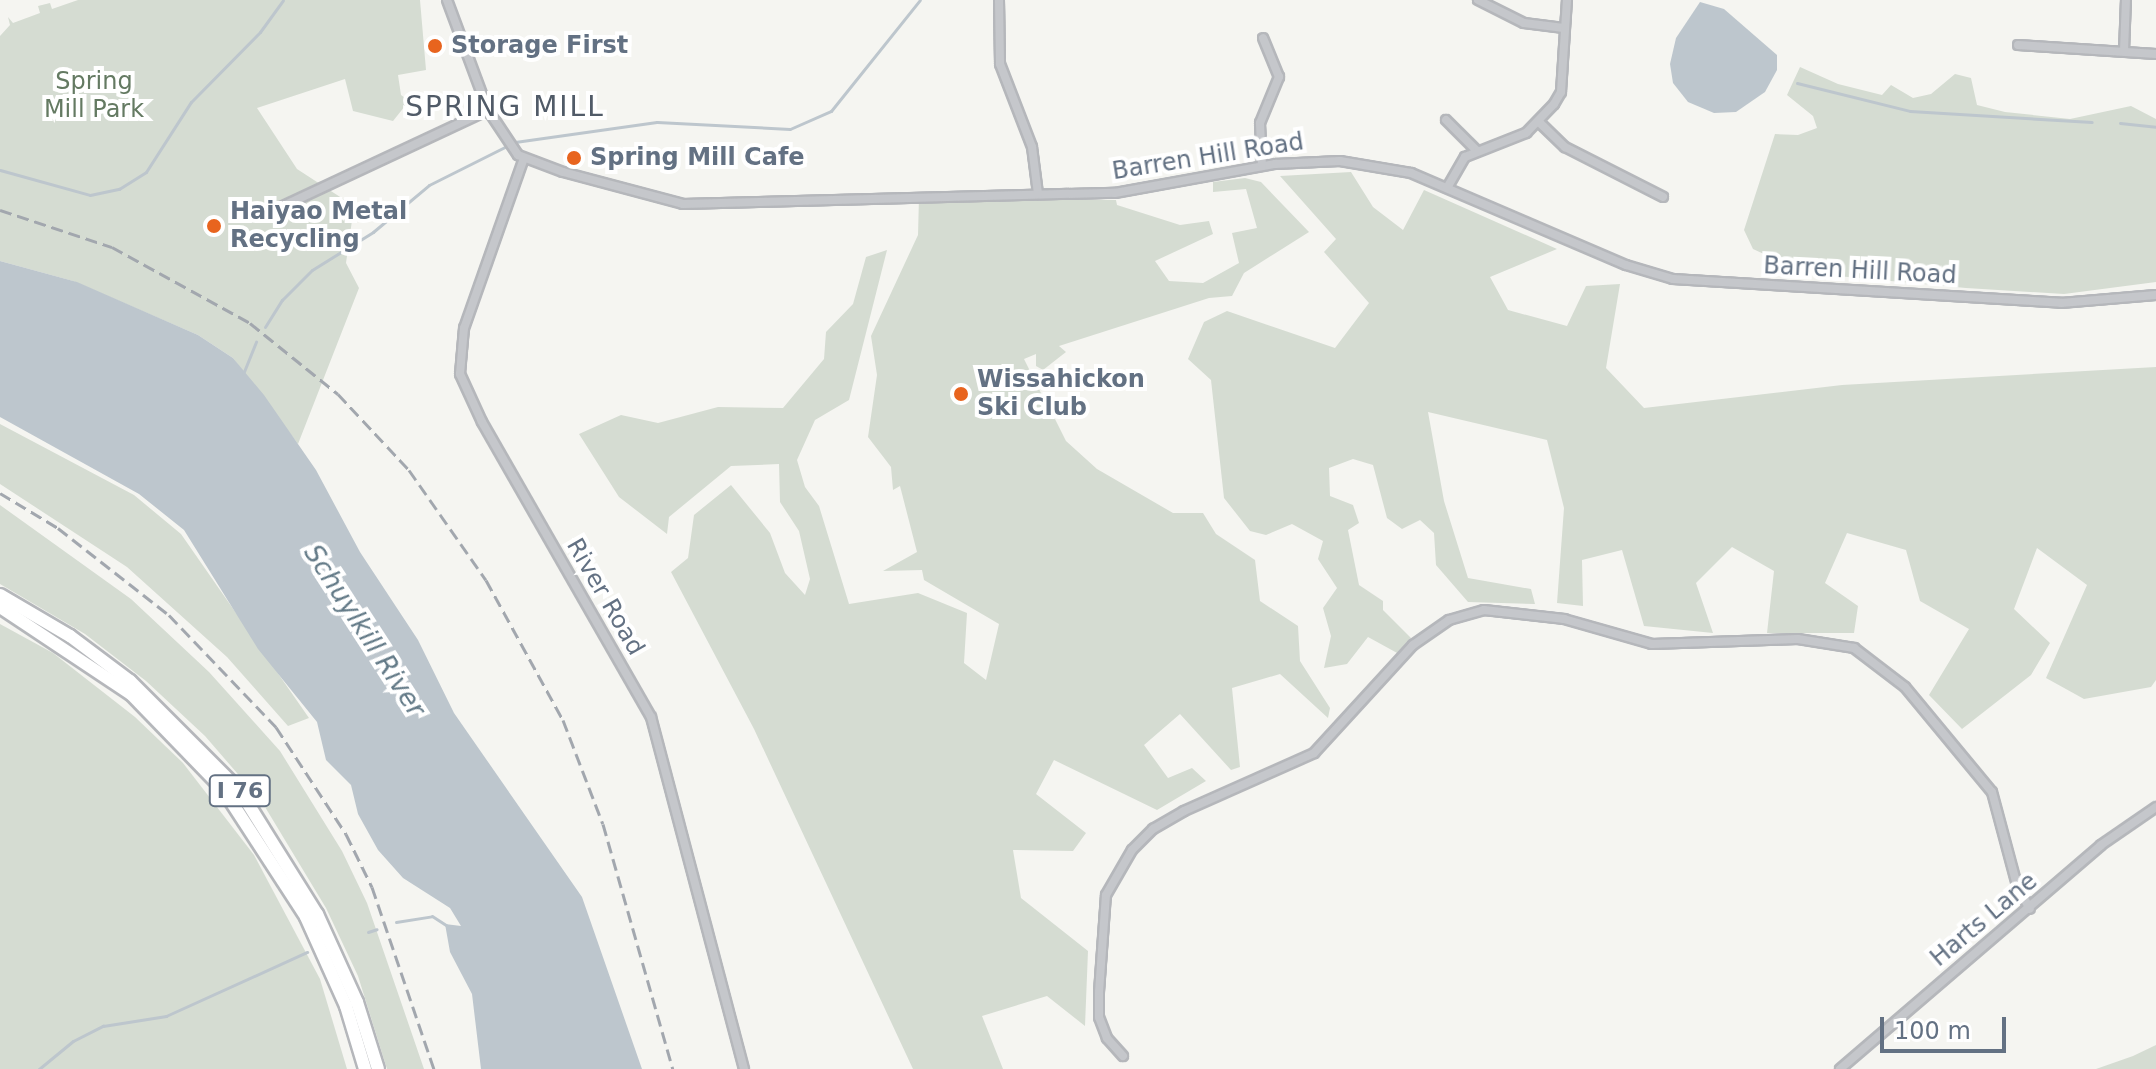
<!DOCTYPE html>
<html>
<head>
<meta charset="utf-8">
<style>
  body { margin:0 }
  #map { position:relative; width:2156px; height:1069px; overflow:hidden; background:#f5f5f1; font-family:"DejaVu Sans",sans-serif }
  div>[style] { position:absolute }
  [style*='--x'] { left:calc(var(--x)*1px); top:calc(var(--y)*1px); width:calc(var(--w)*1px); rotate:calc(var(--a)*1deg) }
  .green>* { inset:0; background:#d5dcd2 }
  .water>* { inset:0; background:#bdc6cd }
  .stream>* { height:3px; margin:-1.5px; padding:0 1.5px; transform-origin:1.5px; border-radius:1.5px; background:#bdc6cd }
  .roads { filter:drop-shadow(2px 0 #b5b7bb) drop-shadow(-2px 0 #b5b7bb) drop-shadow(0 2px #b5b7bb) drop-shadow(0 -2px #b5b7bb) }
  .minor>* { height:8px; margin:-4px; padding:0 4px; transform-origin:4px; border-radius:4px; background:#c5c7cb }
  .highway>* { height:12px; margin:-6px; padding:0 6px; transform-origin:6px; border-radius:6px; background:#fff }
  .rail>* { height:3px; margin-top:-1.5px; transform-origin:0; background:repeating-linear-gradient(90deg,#a2a7ae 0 12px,transparent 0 18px) }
  .dots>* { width:22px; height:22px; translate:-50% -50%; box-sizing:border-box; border:4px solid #fff; border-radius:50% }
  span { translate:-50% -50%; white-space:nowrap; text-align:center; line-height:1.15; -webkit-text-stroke:8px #fff; paint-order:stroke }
  .shield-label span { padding:2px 6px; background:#fff; border:2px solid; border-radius:6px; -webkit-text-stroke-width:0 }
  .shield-label { font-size:22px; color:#637183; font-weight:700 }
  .poi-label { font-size:24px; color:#637183; font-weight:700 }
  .left { translate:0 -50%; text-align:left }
  .park-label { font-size:24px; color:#647a62 }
  .street-label { font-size:24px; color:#637183 }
  .water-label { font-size:26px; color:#637a87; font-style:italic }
  .quarter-label { font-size:28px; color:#515b68; letter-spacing:2px }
  .scale { position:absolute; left:1880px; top:1017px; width:126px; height:36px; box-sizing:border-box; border:4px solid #637183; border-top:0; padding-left:10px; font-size:24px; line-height:28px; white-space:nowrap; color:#637183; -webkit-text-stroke:6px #fff; paint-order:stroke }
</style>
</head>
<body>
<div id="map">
  <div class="green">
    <i style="clip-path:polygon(78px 0,420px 0,426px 70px,398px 75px,401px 95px,409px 101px,393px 121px,353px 111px,345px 79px,257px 108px,297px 169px,354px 206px,346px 263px,359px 288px,298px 444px,233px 358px,198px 335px,73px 281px,0 261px,0 36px,10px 25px,8px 17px,13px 23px,40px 13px,38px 6px,50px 3px,52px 9px)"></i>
    <i style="clip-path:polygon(1800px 67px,1838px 84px,1882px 95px,1891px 85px,1913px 98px,1931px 94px,1955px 74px,1971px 78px,1977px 105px,2005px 112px,2070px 119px,2131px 106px,2156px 119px,2156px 282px,2064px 294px,1966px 288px,1805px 273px,1753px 249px,1744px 230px,1775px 134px,1798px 135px,1817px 128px,1813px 116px,1787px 95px)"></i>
    <i style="clip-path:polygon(1351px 172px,1373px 207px,1403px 230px,1424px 190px,1557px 249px,1490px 277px,1508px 310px,1567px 326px,1586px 286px,1620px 284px,1606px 368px,1644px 408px,1842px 385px,2156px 367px,2156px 680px,2151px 687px,2084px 699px,2046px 678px,2087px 585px,2037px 548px,2014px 609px,2050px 643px,2031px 675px,1962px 729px,1929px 695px,1969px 629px,1920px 601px,1906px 550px,1847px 533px,1825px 583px,1858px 606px,1854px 633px,1767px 633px,1774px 571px,1732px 547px,1696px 583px,1713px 633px,1644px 626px,1622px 550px,1582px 560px,1583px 606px,1557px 603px,1564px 508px,1547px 440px,1428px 412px,1444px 501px,1468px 578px,1531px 589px,1535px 604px,1468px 602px,1436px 565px,1434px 533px,1420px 520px,1402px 529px,1387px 518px,1373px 465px,1353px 459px,1329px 468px,1330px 496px,1353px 505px,1359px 523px,1348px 530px,1359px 585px,1383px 601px,1383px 610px,1411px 638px,1399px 654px,1368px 637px,1347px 664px,1324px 668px,1331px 636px,1323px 608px,1337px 588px,1318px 559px,1323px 541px,1292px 524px,1266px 535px,1250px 531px,1224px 498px,1211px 380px,1188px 359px,1204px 322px,1227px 311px,1335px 348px,1369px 303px,1324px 252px,1336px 239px,1280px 176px)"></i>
    <i style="clip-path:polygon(1245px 178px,1261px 182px,1309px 232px,1244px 273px,1232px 296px,1209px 298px,1059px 346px,1066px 352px,1043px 370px,1036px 366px,1036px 354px,1024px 359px,1045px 401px,1059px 406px,1054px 417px,1066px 441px,1097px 469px,1173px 513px,1203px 513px,1216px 534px,1255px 560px,1260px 601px,1298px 626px,1300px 661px,1330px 708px,1328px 718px,1280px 674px,1232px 688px,1240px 767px,1231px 770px,1180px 714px,1144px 745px,1168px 778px,1192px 768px,1206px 781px,1157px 810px,1054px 760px,1036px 794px,1086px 833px,1073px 851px,1013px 850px,1021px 898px,1088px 951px,1085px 1026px,1047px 996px,982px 1016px,1003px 1069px,913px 1069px,754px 729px,671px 572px,688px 558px,694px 515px,731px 485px,770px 533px,785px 573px,805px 595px,810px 579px,799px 531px,780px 502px,779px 464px,731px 466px,669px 517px,667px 534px,619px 497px,579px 434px,621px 415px,658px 423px,718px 407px,783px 408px,824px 359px,826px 332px,853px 304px,866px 257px,887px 250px,849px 400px,815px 420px,797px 460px,805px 487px,819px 506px,849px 604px,918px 593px,967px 613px,964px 663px,986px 680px,999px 624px,924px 580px,922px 570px,883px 571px,917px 552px,900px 486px,893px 490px,891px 467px,868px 437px,877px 375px,871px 336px,918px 235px,919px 197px,1116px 200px,1117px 205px,1180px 225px,1209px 221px,1213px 234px,1155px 261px,1169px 281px,1203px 283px,1239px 263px,1232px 233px,1257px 228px,1246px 189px,1213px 192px,1213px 182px)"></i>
    <i style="clip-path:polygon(0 424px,134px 495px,181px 534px,309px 718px,288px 726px,227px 657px,127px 567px,0 484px)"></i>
    <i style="clip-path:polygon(0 505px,131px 599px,209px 672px,280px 751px,342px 851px,367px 903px,424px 1069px,387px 1069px,358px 976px,326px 908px,262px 802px,205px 736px,146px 681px,85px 634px,0 584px)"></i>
    <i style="clip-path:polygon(0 624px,53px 653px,135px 717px,183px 763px,254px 855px,320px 979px,347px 1069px,0 1069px)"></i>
    <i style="clip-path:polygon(2156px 1045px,2156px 1069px,2096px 1069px,2133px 1056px)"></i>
  </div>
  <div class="water">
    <i style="clip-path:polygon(1700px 2px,1724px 9px,1777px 55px,1777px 70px,1765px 92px,1736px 112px,1714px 113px,1688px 102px,1673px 83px,1670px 64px,1676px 38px)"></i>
    <i style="clip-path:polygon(0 261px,77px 282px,198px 335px,233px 358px,264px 395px,316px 470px,360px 552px,418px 640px,454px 713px,582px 897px,642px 1069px,481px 1069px,472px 994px,450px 952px,445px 924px,461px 926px,450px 908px,403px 878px,378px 850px,358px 814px,351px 785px,326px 760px,317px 722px,258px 649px,184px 530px,139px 494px,0 417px)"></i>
  </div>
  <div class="stream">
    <i style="--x:1797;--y:83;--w:116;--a:13.9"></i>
    <i style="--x:1910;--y:111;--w:182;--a:3.5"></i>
    <i style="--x:2120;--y:123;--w:36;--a:6"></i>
    <i style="--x:0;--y:170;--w:93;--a:15.5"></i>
    <i style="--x:90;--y:195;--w:30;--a:-12"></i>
    <i style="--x:119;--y:189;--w:32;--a:-32"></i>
    <i style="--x:146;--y:172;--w:83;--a:-57.3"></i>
    <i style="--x:191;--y:102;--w:98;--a:-45.4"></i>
    <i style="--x:260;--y:32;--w:39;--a:-54"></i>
    <i style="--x:265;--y:327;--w:32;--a:-58"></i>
    <i style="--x:282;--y:300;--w:42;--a:-45"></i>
    <i style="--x:312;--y:270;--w:72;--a:-31.9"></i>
    <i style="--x:373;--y:232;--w:73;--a:-40"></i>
    <i style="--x:429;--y:185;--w:96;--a:-26.6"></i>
    <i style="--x:515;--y:142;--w:143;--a:-8"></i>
    <i style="--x:657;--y:122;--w:133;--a:3"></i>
    <i style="--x:790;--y:129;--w:45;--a:-23.7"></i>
    <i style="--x:831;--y:111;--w:142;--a:-51.3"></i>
    <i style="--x:243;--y:374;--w:35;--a:-68"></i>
    <i style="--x:396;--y:922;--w:36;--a:-9"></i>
    <i style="--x:432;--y:916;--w:17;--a:33"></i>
    <i style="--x:368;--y:932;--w:9;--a:-18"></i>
    <i style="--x:39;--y:1069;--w:44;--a:-39.5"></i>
    <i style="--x:73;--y:1041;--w:34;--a:-27"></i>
    <i style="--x:103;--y:1026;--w:64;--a:-9"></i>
    <i style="--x:166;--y:1016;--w:155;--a:-24.4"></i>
  </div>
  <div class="roads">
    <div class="minor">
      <i style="--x:447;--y:0;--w:117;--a:69.6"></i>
      <i style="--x:488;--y:110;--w:54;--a:56.3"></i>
      <i style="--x:518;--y:155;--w:48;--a:20.7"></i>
      <i style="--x:563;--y:172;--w:124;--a:14.9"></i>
      <i style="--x:683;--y:204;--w:432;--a:-1.5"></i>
      <i style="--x:1115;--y:193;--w:163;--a:-10.3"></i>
      <i style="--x:1275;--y:164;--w:65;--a:-2.6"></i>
      <i style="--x:1340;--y:161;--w:72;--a:9.6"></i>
      <i style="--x:1411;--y:173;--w:234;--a:23.2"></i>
      <i style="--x:1626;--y:265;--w:49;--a:16.6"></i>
      <i style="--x:1673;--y:279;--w:389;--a:3.5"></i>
      <i style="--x:2061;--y:303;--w:95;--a:-4.8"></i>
      <i style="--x:999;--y:0;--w:64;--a:89.1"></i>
      <i style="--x:1000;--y:64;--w:89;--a:68.9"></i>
      <i style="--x:1032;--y:147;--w:47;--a:82.7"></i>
      <i style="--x:1478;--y:0;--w:51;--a:26.6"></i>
      <i style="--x:1524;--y:23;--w:40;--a:7.1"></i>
      <i style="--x:2018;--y:45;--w:138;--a:3.7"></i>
      <i style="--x:2124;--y:51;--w:51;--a:-87.8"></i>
      <i style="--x:1446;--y:120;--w:42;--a:45"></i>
      <i style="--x:1540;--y:123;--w:35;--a:44"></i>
      <i style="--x:1565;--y:147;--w:110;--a:27"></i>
      <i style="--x:524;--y:158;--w:180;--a:109.4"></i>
      <i style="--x:464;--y:328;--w:46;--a:95"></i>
      <i style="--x:460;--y:374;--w:53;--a:65.4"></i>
      <i style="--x:482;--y:422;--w:340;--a:60.2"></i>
      <i style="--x:651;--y:717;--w:364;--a:75.2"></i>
      <i style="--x:1262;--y:166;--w:43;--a:-92.7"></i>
      <i style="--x:1260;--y:123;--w:50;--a:-67.6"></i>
      <i style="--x:1279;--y:77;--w:42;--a:-112.3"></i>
      <i style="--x:1447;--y:188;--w:36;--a:-60"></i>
      <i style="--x:1465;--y:157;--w:66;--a:-21.5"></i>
      <i style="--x:1526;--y:133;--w:40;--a:-46"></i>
      <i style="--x:1554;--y:104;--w:14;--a:-60"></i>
      <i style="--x:1561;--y:92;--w:92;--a:-86.3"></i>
      <i style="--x:279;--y:208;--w:231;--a:-25.1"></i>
      <i style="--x:1123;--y:1056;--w:24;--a:-132"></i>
      <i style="--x:1107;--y:1038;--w:22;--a:-111"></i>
      <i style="--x:1099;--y:1017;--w:25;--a:-90"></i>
      <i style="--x:1099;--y:992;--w:97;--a:-85.9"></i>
      <i style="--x:1106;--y:895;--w:52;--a:-60"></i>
      <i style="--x:1132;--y:850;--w:30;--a:-45"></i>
      <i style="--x:1153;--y:829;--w:36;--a:-30"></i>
      <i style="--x:1184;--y:811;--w:142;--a:-24"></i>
      <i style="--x:1314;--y:753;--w:147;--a:-47.5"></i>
      <i style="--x:1413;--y:645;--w:44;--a:-34.8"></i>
      <i style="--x:1449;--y:620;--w:36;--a:-16"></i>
      <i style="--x:1484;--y:610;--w:81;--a:6.4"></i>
      <i style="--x:1564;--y:619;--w:91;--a:15.9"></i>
      <i style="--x:1652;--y:644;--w:146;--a:-2"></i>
      <i style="--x:1798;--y:639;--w:57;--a:9.1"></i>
      <i style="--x:1854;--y:648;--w:64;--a:37.4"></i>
      <i style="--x:1905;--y:687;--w:136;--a:50.4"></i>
      <i style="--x:1992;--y:792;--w:96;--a:75"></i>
      <i style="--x:2017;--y:885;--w:27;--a:62"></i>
      <i style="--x:1840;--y:1069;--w:344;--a:-40.6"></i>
      <i style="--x:2101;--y:845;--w:67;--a:-34.6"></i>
    </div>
    <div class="highway">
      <i style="--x:0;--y:595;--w:81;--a:30.4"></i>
      <i style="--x:70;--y:636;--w:75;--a:36.9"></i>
      <i style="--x:130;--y:681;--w:156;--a:45"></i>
      <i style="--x:240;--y:791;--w:145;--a:58"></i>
      <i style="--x:317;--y:914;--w:97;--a:65.6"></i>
      <i style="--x:357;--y:1002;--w:70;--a:72.6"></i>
      <i style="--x:0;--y:607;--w:157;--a:33.6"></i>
      <i style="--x:131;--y:694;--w:132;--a:45.9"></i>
      <i style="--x:223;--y:789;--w:153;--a:57"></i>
      <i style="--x:306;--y:917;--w:98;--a:65.8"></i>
      <i style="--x:346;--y:1006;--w:66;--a:73.2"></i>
    </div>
  </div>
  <div class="rail">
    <i style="--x:0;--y:210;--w:118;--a:18.3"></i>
    <i style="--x:112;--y:247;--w:158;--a:28.8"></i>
    <i style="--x:250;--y:323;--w:113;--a:38.9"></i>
    <i style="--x:338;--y:394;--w:104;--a:46.9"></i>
    <i style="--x:409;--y:470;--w:134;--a:55"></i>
    <i style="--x:486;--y:580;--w:160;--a:61.2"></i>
    <i style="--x:563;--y:720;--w:111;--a:69"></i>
    <i style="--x:603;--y:824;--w:255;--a:74.1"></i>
    <i style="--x:0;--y:493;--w:68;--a:31.1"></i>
    <i style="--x:58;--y:528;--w:141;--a:38.1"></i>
    <i style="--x:169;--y:615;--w:155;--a:46.3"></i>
    <i style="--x:276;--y:727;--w:128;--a:56.8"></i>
    <i style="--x:346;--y:834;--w:59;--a:63.9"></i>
    <i style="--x:372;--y:887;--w:192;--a:71.2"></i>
  </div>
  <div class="dots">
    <i style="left:435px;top:46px;background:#e8641e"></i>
    <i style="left:574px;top:158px;background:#e8641e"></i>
    <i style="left:214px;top:226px;background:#e8641e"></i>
    <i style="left:961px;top:394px;background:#e8641e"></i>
  </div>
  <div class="shield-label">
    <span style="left:240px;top:791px">I 76</span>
  </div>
  <div class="poi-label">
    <span class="left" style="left:451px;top:46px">Storage First</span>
    <span class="left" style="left:590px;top:158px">Spring Mill Cafe</span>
    <span class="left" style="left:230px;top:226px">Haiyao Metal<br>Recycling</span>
    <span class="left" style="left:977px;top:394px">Wissahickon<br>Ski Club</span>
  </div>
  <div class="park-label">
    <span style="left:94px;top:96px">Spring<br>Mill Park</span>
  </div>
  <div class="street-label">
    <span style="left:1208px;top:157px;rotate:-9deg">Barren Hill Road</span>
    <span style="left:1860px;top:271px;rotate:3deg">Barren Hill Road</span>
    <span style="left:605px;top:597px;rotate:60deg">River Road</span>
    <span style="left:1984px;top:920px;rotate:-40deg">Harts Lane</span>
  </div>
  <div class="water-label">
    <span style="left:364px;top:631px;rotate:57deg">Schuylkill River</span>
  </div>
  <div class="quarter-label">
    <span style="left:505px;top:107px">SPRING MILL</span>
  </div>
  <div class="scale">100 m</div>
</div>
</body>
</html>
